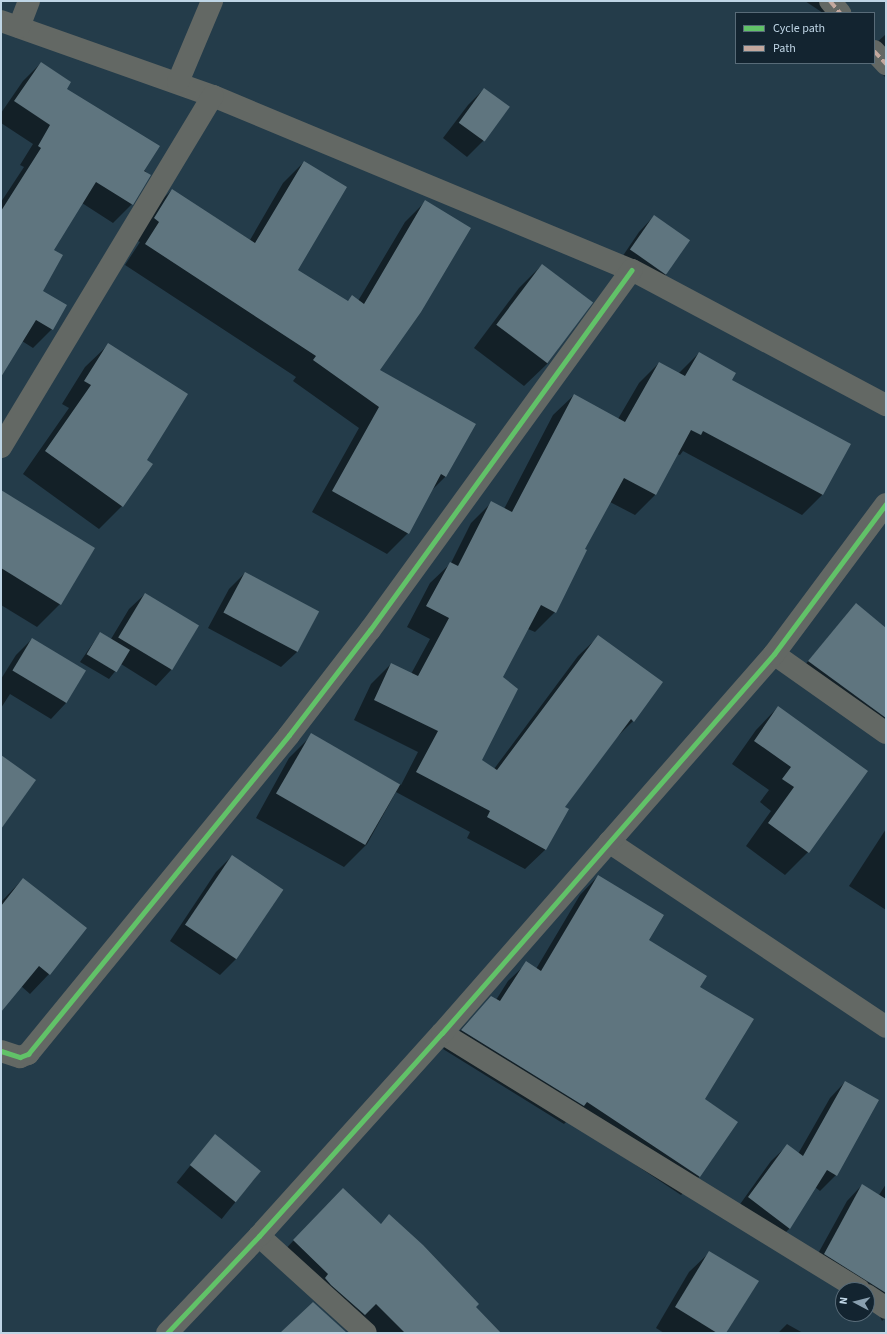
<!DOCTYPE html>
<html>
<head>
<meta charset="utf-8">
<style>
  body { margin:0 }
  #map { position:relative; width:887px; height:1334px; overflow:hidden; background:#243c4a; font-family:"Source Sans 3",sans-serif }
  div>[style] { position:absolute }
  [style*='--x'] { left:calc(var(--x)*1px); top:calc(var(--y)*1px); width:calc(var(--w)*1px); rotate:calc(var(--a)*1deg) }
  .shadow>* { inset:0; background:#0007; transform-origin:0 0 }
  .building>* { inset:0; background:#5f757f; transform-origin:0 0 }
  .minor>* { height:22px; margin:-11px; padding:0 11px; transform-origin:11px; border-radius:11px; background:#636864 }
  .quiet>* { height:4px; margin-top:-2px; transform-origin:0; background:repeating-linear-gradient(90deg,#c3a89e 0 8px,transparent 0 12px) }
  .cycleway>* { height:5px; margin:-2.5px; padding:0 2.5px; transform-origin:2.5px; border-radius:2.5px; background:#61c268 }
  span { translate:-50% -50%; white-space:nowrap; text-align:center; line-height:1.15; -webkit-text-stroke:4px #132430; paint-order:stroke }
  .frame { position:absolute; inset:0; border:2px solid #bfd5e5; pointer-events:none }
  .legend { position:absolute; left:735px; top:12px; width:140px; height:52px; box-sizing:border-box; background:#132430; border:1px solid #586b78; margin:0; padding:5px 7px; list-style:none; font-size:12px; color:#bfd5e5 }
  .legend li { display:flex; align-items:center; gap:8px; height:20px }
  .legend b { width:20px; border:1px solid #586b78 }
  .north { position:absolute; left:835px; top:1282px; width:40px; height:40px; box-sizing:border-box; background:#132430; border:1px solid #586b78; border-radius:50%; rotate:277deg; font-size:11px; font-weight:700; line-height:16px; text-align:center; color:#bfd5e5 }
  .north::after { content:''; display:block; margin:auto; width:14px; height:18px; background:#899faf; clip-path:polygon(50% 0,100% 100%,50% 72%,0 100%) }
</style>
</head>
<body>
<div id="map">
  <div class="shadow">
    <i style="clip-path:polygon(805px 1px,845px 1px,832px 13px,823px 13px)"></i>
    <i style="clip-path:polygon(886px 34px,886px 78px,872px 63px,874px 45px)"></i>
    <i style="clip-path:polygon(41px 63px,149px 175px,132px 204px,113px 223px,82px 203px,53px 250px,41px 291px,52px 329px,33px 348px,22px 341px,1px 375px,1px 202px,24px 167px,20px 165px,33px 144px,1px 123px,1px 113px,23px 81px)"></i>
    <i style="clip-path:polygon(484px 89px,483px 141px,467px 157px,443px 138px,468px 105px)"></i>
    <i style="clip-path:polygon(304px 162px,297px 270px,347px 302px,352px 297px,358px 301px,405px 222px,425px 202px,378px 370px,446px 476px,431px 491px,408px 533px,387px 554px,312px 512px,359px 428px,293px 381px,296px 377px,125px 265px,140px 242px,134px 239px,151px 210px,172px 190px,250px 240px,283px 183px)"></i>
    <i style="clip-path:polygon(654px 216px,667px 274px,651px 290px,616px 266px,639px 232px)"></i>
    <i style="clip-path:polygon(542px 265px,591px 303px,547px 364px,524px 386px,474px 348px,519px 288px)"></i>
    <i style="clip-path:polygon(108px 345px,146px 460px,122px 506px,99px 529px,23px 474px,69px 408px,62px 404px,85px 367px)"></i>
    <i style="clip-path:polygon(699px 353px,731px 381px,849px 445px,822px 495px,802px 515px,683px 451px,680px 455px,677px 454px,655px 495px,635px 515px,610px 502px,583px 549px,555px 612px,535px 632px,528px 629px,501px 678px,481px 761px,494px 769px,578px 656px,599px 636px,633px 721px,615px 739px,564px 807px,546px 849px,525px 869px,467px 838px,470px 832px,396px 792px,367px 844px,344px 867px,256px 818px,289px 758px,312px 735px,401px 785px,418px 752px,354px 720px,371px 684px,391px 664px,411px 674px,430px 639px,407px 627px,430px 583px,451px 563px,471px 523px,491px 503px,504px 509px,553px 415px,574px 395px,618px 419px,639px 383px,659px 363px,678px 374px)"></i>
    <i style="clip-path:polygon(1px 498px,60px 604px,37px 627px,1px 605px)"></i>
    <i style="clip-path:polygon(245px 573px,318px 612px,297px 652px,281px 667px,208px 628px,229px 589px)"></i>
    <i style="clip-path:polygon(145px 594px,171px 670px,156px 686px,121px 664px,109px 679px,80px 662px,100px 633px,111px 639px,129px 609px)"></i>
    <i style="clip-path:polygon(856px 604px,886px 630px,886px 742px,794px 678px)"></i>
    <i style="clip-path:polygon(32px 639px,66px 703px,51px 719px,10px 694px,1px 708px,1px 679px,16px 655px)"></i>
    <i style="clip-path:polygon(778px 707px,866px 771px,808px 852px,785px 875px,746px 846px,771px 811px,760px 802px,769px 790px,732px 764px,756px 730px)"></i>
    <i style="clip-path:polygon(886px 829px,886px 910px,849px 886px)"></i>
    <i style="clip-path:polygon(232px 856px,236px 959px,220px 975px,170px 941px,216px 872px)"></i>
    <i style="clip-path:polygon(598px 876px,648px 940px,699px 987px,704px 1099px,737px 1122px,699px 1177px,681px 1195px,568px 1120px,564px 1124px,443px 1049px,491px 997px,496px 1000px,508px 981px,527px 963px,536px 969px,580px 895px)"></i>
    <i style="clip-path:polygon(23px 879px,49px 974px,30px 994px,21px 986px,1px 1011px,1px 902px)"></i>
    <i style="clip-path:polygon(845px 1082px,836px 1175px,820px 1191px,815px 1187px,790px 1228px,774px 1244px,733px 1214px,771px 1161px,787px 1146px,798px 1154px,830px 1098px)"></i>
    <i style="left:215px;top:1135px;width:58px;height:61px;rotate:39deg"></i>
    <i style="clip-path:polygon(886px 1184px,886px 1317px,882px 1321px,867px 1290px,809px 1270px,847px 1201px,862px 1185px,879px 1195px)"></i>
    <i style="clip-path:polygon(327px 1205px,380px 1225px,500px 1333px,373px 1333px,278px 1257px)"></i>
    <i style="clip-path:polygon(710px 1252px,725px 1333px,664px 1333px,656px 1328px,689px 1272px)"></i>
    <i style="clip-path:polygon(787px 1324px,803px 1333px,778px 1333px)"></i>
  </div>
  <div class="building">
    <i style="clip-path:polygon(41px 62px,71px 82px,67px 89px,160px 146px,144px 171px,151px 175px,133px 205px,96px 182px,54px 250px,63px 255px,43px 291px,67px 305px,53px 330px,36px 320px,1px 377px,1px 211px,41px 148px,38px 146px,50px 125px,14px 101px)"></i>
    <i style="left:484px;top:88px;width:32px;height:43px;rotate:36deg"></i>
    <i style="clip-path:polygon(304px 161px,347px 187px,298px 270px,348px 301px,352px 295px,364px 304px,425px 200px,471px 228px,421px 312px,380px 370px,476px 424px,446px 477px,441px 474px,409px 534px,332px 491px,379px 407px,313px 360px,316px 356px,145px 244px,159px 222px,154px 218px,172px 189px,255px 243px)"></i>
    <i style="left:654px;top:215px;width:44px;height:42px;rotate:35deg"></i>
    <i style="left:542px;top:264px;width:64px;height:76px;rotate:37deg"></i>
    <i style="clip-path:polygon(108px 343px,188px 394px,147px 460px,153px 464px,123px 507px,45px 451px,91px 385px,84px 381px)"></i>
    <i style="clip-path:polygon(699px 352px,736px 373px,732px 380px,851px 444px,823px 495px,703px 431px,701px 435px,691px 430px,656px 495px,624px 478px,585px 549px,587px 550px,556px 613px,541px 605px,503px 677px,518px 689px,482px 760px,497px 770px,598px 635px,663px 682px,634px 722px,631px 719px,565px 807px,569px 809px,546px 850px,487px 817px,490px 811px,416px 772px,438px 731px,374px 700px,391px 663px,418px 676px,449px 618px,426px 606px,450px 562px,458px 566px,491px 501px,512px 512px,574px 394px,625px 422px,659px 362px,685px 376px)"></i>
    <i style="clip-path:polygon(1px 490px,95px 548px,61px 605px,1px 568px)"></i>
    <i style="left:245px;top:572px;width:84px;height:46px;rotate:28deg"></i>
    <i style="left:145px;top:593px;width:63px;height:52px;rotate:31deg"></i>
    <i style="clip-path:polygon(856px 603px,886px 628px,886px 718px,808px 661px)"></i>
    <i style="left:100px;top:632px;width:35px;height:26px;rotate:31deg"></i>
    <i style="left:32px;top:638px;width:63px;height:38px;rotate:31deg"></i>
    <i style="clip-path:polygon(778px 706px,868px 771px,809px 853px,768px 823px,794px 787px,782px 779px,791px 767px,754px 741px)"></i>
    <i style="left:311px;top:733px;width:103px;height:70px;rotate:30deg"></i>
    <i style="clip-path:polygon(1px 755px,36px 780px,1px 829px)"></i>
    <i style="left:232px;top:855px;width:62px;height:84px;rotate:34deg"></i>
    <i style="clip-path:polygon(598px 875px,664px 915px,649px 940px,707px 976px,700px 987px,754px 1019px,705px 1099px,738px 1122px,700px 1177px,587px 1102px,584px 1106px,461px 1030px,491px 996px,500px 1001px,526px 961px,541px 971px)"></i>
    <i style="clip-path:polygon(23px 878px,87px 928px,50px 975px,39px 966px,1px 1012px,1px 906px)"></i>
    <i style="clip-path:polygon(845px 1081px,879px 1100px,837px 1176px,827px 1170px,790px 1229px,748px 1197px,787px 1144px,803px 1156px)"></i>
    <i style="left:215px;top:1134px;width:59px;height:40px;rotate:39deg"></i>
    <i style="clip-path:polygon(862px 1184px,886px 1199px,886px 1293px,824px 1254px)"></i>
    <i style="clip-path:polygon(343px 1188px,381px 1224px,389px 1214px,423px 1245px,479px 1304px,476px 1307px,501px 1333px,405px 1333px,376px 1304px,365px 1315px,331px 1285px,325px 1278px,328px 1274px,293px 1240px)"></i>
    <i style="clip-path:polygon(709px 1251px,759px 1281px,726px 1333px,717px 1333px,675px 1307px)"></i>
    <i style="clip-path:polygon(313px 1302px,347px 1333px,280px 1333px)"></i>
  </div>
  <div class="minor">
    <i style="--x:830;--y:1;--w:16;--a:50"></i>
    <i style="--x:1;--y:21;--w:225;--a:19.5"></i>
    <i style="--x:213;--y:96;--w:454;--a:22.6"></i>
    <i style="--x:632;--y:270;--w:288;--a:28"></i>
    <i style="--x:19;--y:27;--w:28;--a:-69"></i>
    <i style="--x:874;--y:51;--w:18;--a:47"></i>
    <i style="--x:178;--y:82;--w:88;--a:-67.2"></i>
    <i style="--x:1;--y:447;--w:410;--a:-58.9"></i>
    <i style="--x:774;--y:654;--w:137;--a:35.2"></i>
    <i style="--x:609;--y:842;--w:333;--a:33.7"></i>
    <i style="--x:442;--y:1033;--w:490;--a:31.6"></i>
    <i style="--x:1;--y:1051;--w:20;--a:18"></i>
    <i style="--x:20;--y:1057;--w:9;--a:-21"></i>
    <i style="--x:28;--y:1054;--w:412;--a:-50.7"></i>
    <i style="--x:289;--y:735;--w:133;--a:-52.4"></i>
    <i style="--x:370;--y:630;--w:445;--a:-54"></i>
    <i style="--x:259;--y:1236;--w:144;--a:42.2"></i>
    <i style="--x:867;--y:1295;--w:23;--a:34"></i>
    <i style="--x:167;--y:1333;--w:134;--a:-46.5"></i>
    <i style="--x:259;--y:1236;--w:273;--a:-48"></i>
    <i style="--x:442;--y:1033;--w:504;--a:-48.78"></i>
    <i style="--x:774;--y:654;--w:187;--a:-53.3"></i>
  </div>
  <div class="quiet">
    <i style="--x:830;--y:1;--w:16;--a:50"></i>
    <i style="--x:874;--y:51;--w:18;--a:47"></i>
  </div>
  <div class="cycleway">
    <i style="--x:1;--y:1051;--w:20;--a:18"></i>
    <i style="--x:20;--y:1057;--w:9;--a:-21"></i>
    <i style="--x:28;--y:1054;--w:412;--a:-50.7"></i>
    <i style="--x:289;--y:735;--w:133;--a:-52.4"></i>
    <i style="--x:370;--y:630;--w:445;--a:-54"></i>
    <i style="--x:167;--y:1333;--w:134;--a:-46.5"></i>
    <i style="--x:259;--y:1236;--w:273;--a:-48"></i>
    <i style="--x:442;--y:1033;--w:504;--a:-48.78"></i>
    <i style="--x:774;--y:654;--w:187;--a:-53.3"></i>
  </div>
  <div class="frame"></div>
  <ul class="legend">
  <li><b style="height:5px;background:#61c268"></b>Cycle path</li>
  <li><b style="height:5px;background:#c3a89e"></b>Path</li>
  </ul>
  <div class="north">N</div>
</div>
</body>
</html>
